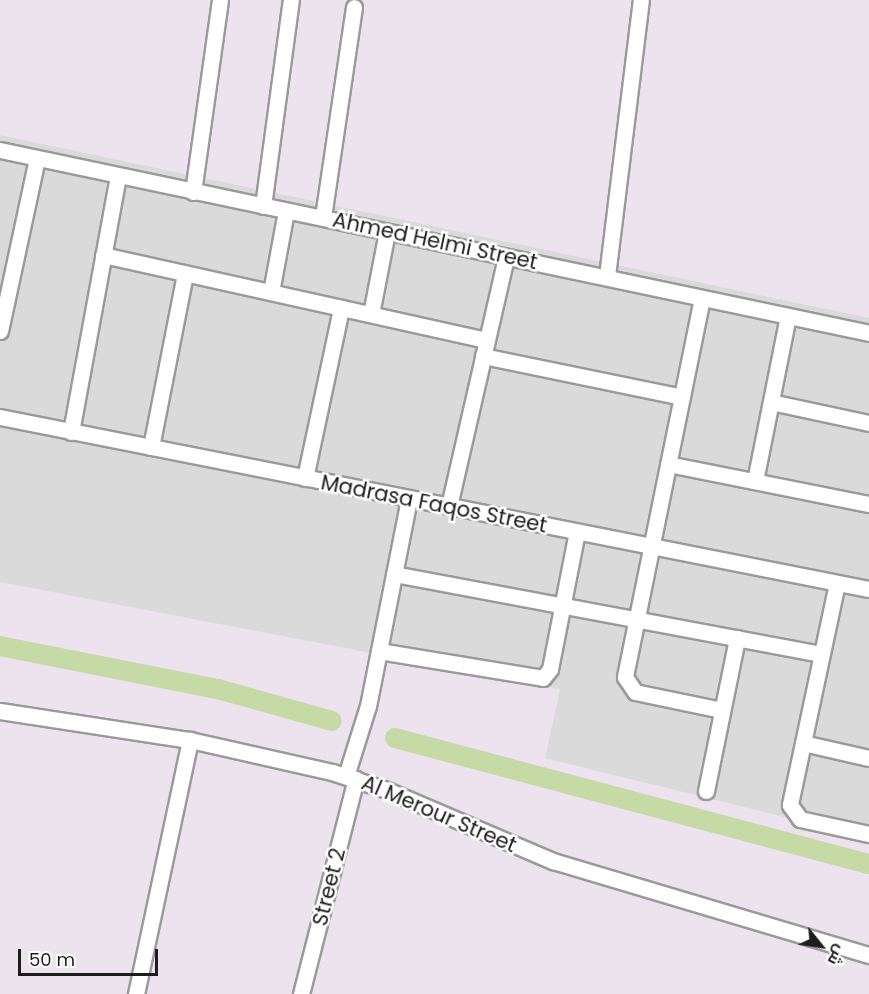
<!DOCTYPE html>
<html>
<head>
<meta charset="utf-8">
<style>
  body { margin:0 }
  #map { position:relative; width:869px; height:994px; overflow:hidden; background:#ece3ee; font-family:Poppins,Cairo,sans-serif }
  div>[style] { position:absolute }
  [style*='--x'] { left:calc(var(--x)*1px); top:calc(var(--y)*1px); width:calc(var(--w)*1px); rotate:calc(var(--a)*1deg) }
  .residential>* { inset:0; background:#dadadb }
  .canal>* { height:20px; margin:-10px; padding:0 10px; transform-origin:10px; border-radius:10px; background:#c6daa5 }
  .roads { filter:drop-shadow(2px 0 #9a9a9a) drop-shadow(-2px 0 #9a9a9a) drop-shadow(0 2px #9a9a9a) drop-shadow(0 -2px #9a9a9a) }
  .minor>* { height:15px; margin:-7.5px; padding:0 7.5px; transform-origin:7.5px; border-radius:7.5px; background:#fff }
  span { translate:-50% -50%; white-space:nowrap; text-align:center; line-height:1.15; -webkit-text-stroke:5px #fff; paint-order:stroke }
  .street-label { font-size:21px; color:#1d1d1d }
  .north { position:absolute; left:791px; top:916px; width:60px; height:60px; -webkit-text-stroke:4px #fff; paint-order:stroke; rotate:120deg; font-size:16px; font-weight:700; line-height:24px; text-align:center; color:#1d1d1d }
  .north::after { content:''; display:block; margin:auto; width:21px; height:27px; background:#1d1d1d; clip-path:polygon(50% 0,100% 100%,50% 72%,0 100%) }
  .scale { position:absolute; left:18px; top:949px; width:140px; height:27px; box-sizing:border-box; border:3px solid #1d1d1d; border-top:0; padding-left:8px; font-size:18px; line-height:21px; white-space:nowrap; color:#1d1d1d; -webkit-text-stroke:4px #fff; paint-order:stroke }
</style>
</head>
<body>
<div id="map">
  <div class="residential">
    <i style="clip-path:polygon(0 135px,869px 318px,869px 838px,545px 758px,560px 689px,0 582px)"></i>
  </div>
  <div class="canal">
    <i style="--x:0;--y:646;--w:222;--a:11.2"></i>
    <i style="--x:218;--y:689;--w:118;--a:15.7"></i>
    <i style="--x:395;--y:738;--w:490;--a:14.9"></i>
  </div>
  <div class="roads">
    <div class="minor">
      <i style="--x:0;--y:150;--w:888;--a:11.89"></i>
      <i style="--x:193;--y:192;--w:194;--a:-82"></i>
      <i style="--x:263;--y:206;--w:208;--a:-82.3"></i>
      <i style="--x:323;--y:217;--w:212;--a:-81.6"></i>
      <i style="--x:103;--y:255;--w:393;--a:12.5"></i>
      <i style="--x:607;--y:276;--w:278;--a:-83"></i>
      <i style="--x:271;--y:292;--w:82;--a:-79.5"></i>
      <i style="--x:702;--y:298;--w:387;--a:101.5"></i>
      <i style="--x:625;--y:677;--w:18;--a:56"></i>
      <i style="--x:635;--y:692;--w:89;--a:11.7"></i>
      <i style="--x:371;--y:314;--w:84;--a:-79"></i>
      <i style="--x:0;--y:331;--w:176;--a:-77.9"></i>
      <i style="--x:483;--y:356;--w:203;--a:11.6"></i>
      <i style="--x:771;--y:402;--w:100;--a:12.1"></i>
      <i style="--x:0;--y:417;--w:886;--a:11.2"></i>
      <i style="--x:71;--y:432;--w:260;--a:-79.6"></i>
      <i style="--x:151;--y:447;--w:177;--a:-78.9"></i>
      <i style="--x:668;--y:464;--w:205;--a:11.3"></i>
      <i style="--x:305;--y:478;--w:174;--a:-78"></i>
      <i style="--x:755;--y:481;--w:168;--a:-78.7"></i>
      <i style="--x:449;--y:506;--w:255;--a:-77.1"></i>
      <i style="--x:394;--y:574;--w:435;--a:10.6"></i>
      <i style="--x:837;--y:583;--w:227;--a:102"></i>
      <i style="--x:790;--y:805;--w:17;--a:54"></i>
      <i style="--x:800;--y:819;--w:71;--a:12.3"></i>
      <i style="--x:379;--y:651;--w:166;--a:9.3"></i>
      <i style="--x:543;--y:678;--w:11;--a:-52"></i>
      <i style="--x:550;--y:669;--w:140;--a:-78.9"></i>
      <i style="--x:0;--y:711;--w:192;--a:8.7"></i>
      <i style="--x:190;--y:740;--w:146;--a:12.7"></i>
      <i style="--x:332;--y:772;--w:58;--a:18.1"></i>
      <i style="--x:387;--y:790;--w:181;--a:23.2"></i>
      <i style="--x:553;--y:861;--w:330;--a:16.6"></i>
      <i style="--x:803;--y:743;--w:68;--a:12.8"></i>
      <i style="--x:346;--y:776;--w:73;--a:-72.6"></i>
      <i style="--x:368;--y:706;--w:211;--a:-78.8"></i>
      <i style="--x:706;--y:791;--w:156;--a:-78.5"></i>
      <i style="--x:136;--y:994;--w:260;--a:-78"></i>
      <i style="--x:301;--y:994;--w:222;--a:-75.7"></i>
    </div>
  </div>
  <div class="street-label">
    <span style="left:435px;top:241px;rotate:12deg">Ahmed Helmi Street</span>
    <span style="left:434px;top:504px;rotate:11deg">Madrasa Faqos Street</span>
    <span style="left:439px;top:814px;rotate:23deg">Al Merour Street</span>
    <span style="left:329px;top:887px;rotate:-76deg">Street 2</span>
  </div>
  <div class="north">ش</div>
  <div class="scale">50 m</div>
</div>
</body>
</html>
